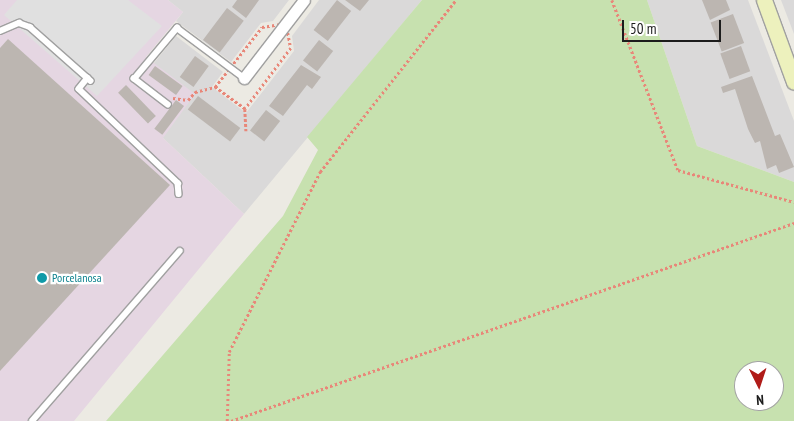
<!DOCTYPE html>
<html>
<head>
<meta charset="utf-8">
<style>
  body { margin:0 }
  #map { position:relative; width:794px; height:421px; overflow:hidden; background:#eceae3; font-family:"PT Sans Narrow",sans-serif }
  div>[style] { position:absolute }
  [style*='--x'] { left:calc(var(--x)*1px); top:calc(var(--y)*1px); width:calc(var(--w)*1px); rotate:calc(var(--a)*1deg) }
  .residential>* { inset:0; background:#dad9d9 }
  .industrial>* { inset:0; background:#e5d6e2 }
  .grass>* { inset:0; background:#c7e1af }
  .parking>* { inset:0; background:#e0e0e0 }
  .building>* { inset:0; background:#bcb6b1; transform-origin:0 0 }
  .path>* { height:2.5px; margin-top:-1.25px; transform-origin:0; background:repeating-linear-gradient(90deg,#e88779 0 2.5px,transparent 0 5px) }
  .roads { filter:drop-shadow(1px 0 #a0a0a0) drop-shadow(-1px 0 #a0a0a0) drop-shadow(0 1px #a0a0a0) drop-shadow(0 -1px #a0a0a0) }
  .lane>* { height:5.5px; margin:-2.75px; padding:0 2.75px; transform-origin:2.75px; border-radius:2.75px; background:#fff }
  .street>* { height:11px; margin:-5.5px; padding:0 5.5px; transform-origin:5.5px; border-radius:5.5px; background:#fff }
  .secondary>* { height:15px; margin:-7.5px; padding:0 7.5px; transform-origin:7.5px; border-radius:7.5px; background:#edf1bd }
  .dots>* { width:14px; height:14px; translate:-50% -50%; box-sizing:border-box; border:2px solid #fff; border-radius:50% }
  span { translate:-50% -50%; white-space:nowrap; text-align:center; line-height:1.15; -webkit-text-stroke:4.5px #fff; paint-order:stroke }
  .culture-label { font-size:12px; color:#0d838f }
  .left { translate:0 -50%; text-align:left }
  .north { position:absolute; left:734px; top:361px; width:50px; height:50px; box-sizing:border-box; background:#fff; border:1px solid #a4a4a4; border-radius:50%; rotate:176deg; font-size:14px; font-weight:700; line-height:20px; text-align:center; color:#1c1c1c }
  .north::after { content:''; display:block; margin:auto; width:18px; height:22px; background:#b01c19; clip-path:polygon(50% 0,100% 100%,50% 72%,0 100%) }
  .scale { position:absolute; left:622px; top:20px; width:99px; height:22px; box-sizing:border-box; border:2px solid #1c1c1c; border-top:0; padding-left:6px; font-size:15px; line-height:18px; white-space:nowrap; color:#1c1c1c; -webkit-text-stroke:4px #fff; paint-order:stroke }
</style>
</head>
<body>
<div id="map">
  <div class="residential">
    <i style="clip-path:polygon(168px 0,289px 0,273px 21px,261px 23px,231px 62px,176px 21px,183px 12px)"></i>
    <i style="clip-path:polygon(319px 0,422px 0,244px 214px,163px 138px,154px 63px,176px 36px,223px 72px,212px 87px,246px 113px,294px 51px,292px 36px)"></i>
    <i style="clip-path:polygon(647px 0,748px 0,794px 121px,794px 182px,697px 146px)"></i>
    <i style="clip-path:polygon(781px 0,794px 0,794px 34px)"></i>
  </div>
  <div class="industrial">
    <i style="clip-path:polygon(0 0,168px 0,183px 12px,146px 57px,195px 94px,163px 138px,244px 214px,74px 421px,0 421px)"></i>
  </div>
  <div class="grass">
    <i style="clip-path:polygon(evenodd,422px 0,647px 0,697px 146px,794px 182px,794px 421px,106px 421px,283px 216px,318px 150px,307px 137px,422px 0,744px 371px,774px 371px,774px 401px,744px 401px,744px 371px)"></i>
  </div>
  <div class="parking">
    <i style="clip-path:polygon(17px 0,128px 0,162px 26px,97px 96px,4px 15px)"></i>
  </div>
  <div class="building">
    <i style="clip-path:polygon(237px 0,259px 0,246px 18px,232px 7px)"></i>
    <i style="left:337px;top:0;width:18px;height:38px;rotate:38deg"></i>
    <i style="clip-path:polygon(345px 0,369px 0,360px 11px)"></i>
    <i style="clip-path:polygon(702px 0,726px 0,730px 10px,710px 20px)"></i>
    <i style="left:227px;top:8px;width:21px;height:40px;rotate:37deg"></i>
    <i style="left:733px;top:14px;width:31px;height:24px;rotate:69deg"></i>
    <i style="clip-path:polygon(8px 39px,170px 185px,0 371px,0 48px)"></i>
    <i style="left:319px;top:40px;width:18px;height:26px;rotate:38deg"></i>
    <i style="left:741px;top:46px;width:27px;height:22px;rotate:70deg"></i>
    <i style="left:195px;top:56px;width:17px;height:26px;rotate:36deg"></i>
    <i style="clip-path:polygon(301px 65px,321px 77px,312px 89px,307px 85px,283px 116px,269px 106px)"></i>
    <i style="left:155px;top:66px;width:34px;height:11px;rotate:36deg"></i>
    <i style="clip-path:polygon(752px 76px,775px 136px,780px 134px,794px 167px,779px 173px,776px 165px,767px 169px,760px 141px,755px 143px,748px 129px,735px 89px,723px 93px,721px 87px)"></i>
    <i style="left:126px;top:85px;width:43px;height:11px;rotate:46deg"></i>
    <i style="left:198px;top:96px;width:53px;height:17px;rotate:37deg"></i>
    <i style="left:176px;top:100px;width:10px;height:36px;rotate:37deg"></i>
    <i style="left:266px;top:110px;width:18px;height:26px;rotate:38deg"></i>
  </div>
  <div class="path">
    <i style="--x:612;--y:0;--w:182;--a:68.8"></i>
    <i style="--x:678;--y:170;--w:120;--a:15.4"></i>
    <i style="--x:286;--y:23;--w:25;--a:79"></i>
    <i style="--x:291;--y:48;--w:76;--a:127"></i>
    <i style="--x:245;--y:109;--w:37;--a:-144"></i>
    <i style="--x:215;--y:87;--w:76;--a:-51.9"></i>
    <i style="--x:262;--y:27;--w:24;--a:-9"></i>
    <i style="--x:173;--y:98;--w:15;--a:8"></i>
    <i style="--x:188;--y:100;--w:11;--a:-49"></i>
    <i style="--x:195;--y:92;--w:21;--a:-14"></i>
    <i style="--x:245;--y:109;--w:22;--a:87"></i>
    <i style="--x:227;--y:421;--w:69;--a:-88.3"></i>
    <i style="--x:229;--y:352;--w:202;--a:-63.2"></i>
    <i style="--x:320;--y:172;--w:219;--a:-51.7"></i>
    <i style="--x:231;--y:421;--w:597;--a:-19.38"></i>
  </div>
  <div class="roads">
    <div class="lane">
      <i style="--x:0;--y:31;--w:21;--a:-23"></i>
      <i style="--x:19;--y:23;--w:12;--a:20"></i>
      <i style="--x:30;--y:27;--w:81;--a:41.5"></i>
      <i style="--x:88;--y:78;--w:14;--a:129"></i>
      <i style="--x:79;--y:89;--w:137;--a:43.5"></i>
      <i style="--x:178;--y:183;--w:11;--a:85"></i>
      <i style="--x:168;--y:105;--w:43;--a:-142.6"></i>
      <i style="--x:134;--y:79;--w:67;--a:-49.9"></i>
      <i style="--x:177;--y:28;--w:84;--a:36.7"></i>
      <i style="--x:32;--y:421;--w:225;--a:-49"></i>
    </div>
    <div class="street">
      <i style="--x:244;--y:78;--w:98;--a:-52.4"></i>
    </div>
    <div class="secondary">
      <i style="--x:764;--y:0;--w:87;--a:69.9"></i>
    </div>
  </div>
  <div class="dots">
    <i style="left:42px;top:278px;background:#0f9aa8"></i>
  </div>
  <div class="culture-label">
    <span class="left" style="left:52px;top:278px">Porcelanosa</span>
  </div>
  <div class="north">N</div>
  <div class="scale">50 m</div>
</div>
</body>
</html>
